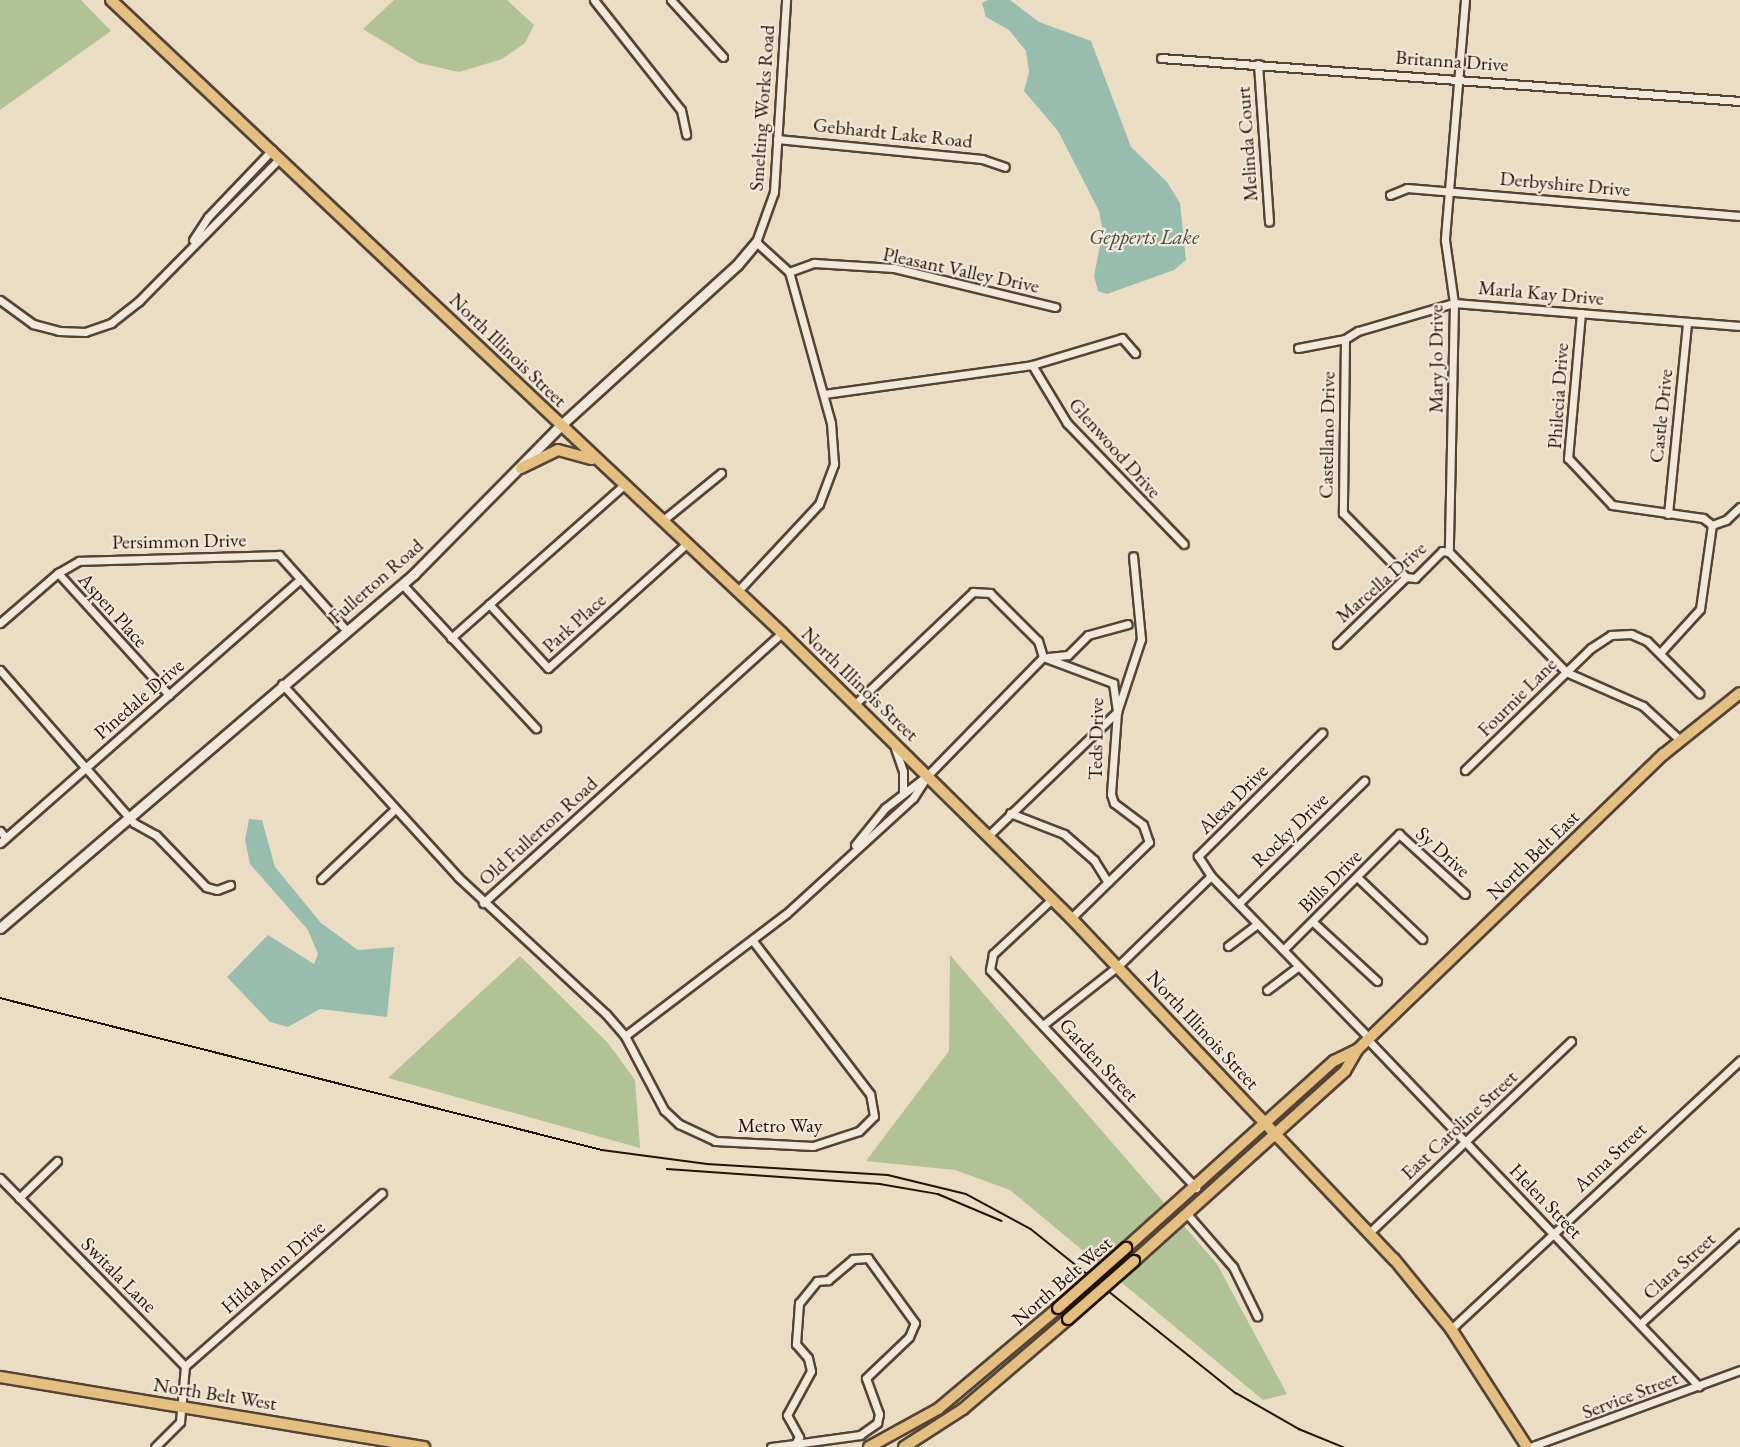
<!DOCTYPE html>
<html>
<head>
<meta charset="utf-8">
<style>
  body { margin:0 }
  #map { position:relative; width:1740px; height:1447px; overflow:hidden; background:#eaddc4; font-family:"EB Garamond",serif }
  div>[style] { position:absolute }
  [style*='--x'] { left:calc(var(--x)*1px); top:calc(var(--y)*1px); width:calc(var(--w)*1px); rotate:calc(var(--a)*1deg) }
  .green>* { inset:0; background:#b2c297 }
  .water>* { inset:0; background:#98bdaf }
  .roads { filter:drop-shadow(2px 0 #554436) drop-shadow(-2px 0 #554436) drop-shadow(0 2px #554436) drop-shadow(0 -2px #554436) }
  .street>* { height:7px; margin:-3.5px; padding:0 3.5px; transform-origin:3.5px; border-radius:3.5px; background:#f1e9d9 }
  .secondary>* { height:9px; margin:-4.5px; padding:0 4.5px; transform-origin:4.5px; border-radius:4.5px; background:#f1e9d9 }
  .primary>* { height:10px; margin:-5px; padding:0 5px; transform-origin:5px; border-radius:5px; background:#e5be82 }
  .tram>* { height:1.5px; margin:-0.75px; padding:0 0.75px; transform-origin:0.75px; border-radius:0.75px; background:#231107 }
  .bridges { filter:drop-shadow(2px 0 #231107) drop-shadow(-2px 0 #231107) drop-shadow(0 2px #231107) drop-shadow(0 -2px #231107) }
  .primary-bridge>* { height:10px; margin:-5px; padding:0 5px; transform-origin:5px; border-radius:5px; background:#e5be82 }
  span { translate:-50% -50%; white-space:nowrap; text-align:center; line-height:1.15; -webkit-text-stroke:4.5px #f1e9d9; paint-order:stroke }
  .street-label { font-size:20px; color:#231107 }
  .water-label { font-size:21px; color:#4c4d42; font-style:italic }
</style>
</head>
<body>
<div id="map">
  <div class="green">
    <i style="clip-path:polygon(0 0,81px 0,111px 31px,0 110px)"></i>
    <i style="clip-path:polygon(394px 0,507px 0,534px 25px,525px 43px,502px 59px,459px 72px,419px 63px,363px 29px)"></i>
    <i style="clip-path:polygon(950px 955px,1217px 1264px,1287px 1394px,1263px 1400px,1010px 1190px,955px 1170px,866px 1161px,949px 1051px)"></i>
    <i style="clip-path:polygon(520px 956px,608px 1043px,635px 1080px,640px 1148px,388px 1078px)"></i>
  </div>
  <div class="water">
    <i style="clip-path:polygon(988px 0,1010px 0,1039px 22px,1091px 41px,1131px 147px,1167px 182px,1180px 203px,1186px 260px,1174px 270px,1107px 294px,1098px 291px,1094px 276px,1103px 231px,1099px 211px,1058px 131px,1024px 91px,1029px 72px,1026px 51px,1009px 30px,986px 17px,982px 3px)"></i>
    <i style="clip-path:polygon(249px 819px,262px 820px,275px 867px,321px 923px,358px 950px,394px 947px,387px 1017px,320px 1009px,288px 1027px,270px 1022px,227px 977px,268px 935px,314px 964px,318px 954px,308px 930px,250px 864px,245px 840px)"></i>
  </div>
  <div class="roads">
    <div class="street">
      <i style="--x:594;--y:0;--w:140;--a:51.7"></i>
      <i style="--x:681;--y:110;--w:25;--a:78"></i>
      <i style="--x:671;--y:0;--w:77;--a:47.6"></i>
      <i style="--x:1465;--y:0;--w:241;--a:94.8"></i>
      <i style="--x:1445;--y:240;--w:64;--a:81.9"></i>
      <i style="--x:1454;--y:303;--w:249;--a:91.2"></i>
      <i style="--x:1449;--y:552;--w:168;--a:45.7"></i>
      <i style="--x:1566;--y:672;--w:84;--a:23.8"></i>
      <i style="--x:1643;--y:706;--w:50;--a:42.6"></i>
      <i style="--x:1161;--y:58;--w:581;--a:4.25"></i>
      <i style="--x:1258;--y:64;--w:158;--a:86"></i>
      <i style="--x:777;--y:139;--w:206;--a:5.6"></i>
      <i style="--x:982;--y:159;--w:24;--a:19"></i>
      <i style="--x:1390;--y:195;--w:18;--a:-22"></i>
      <i style="--x:1407;--y:188;--w:334;--a:4.8"></i>
      <i style="--x:193;--y:240;--w:27;--a:-57"></i>
      <i style="--x:208;--y:217;--w:93;--a:-46.3"></i>
      <i style="--x:789;--y:272;--w:27;--a:-20"></i>
      <i style="--x:814;--y:263;--w:80;--a:3.6"></i>
      <i style="--x:894;--y:268;--w:166;--a:13.6"></i>
      <i style="--x:0;--y:300;--w:41;--a:36"></i>
      <i style="--x:33;--y:324;--w:27;--a:15"></i>
      <i style="--x:59;--y:331;--w:26;--a:2"></i>
      <i style="--x:85;--y:332;--w:28;--a:-19"></i>
      <i style="--x:111;--y:323;--w:36;--a:-38"></i>
      <i style="--x:139;--y:301;--w:201;--a:-45.4"></i>
      <i style="--x:1581;--y:313;--w:146;--a:95.1"></i>
      <i style="--x:1568;--y:458;--w:64;--a:46.9"></i>
      <i style="--x:1612;--y:505;--w:92;--a:8.1"></i>
      <i style="--x:1703;--y:518;--w:11;--a:38"></i>
      <i style="--x:1345;--y:339;--w:174;--a:90.7"></i>
      <i style="--x:1343;--y:513;--w:90;--a:45.5"></i>
      <i style="--x:1298;--y:348;--w:48;--a:-10.8"></i>
      <i style="--x:1345;--y:339;--w:15;--a:-32"></i>
      <i style="--x:1358;--y:331;--w:100;--a:-16.3"></i>
      <i style="--x:1454;--y:303;--w:287;--a:4.6"></i>
      <i style="--x:1032;--y:365;--w:68;--a:58.9"></i>
      <i style="--x:1067;--y:423;--w:168;--a:46"></i>
      <i style="--x:824;--y:394;--w:210;--a:-7.9"></i>
      <i style="--x:1032;--y:365;--w:94;--a:-16.7"></i>
      <i style="--x:1122;--y:338;--w:20;--a:49"></i>
      <i style="--x:1668;--y:514;--w:193;--a:-84.3"></i>
      <i style="--x:662;--y:521;--w:76;--a:-39.1"></i>
      <i style="--x:1712;--y:525;--w:15;--a:-20"></i>
      <i style="--x:1726;--y:520;--w:19;--a:-43"></i>
      <i style="--x:58;--y:573;--w:165;--a:47.7"></i>
      <i style="--x:402;--y:584;--w:197;--a:47.1"></i>
      <i style="--x:737;--y:592;--w:120;--a:-47"></i>
      <i style="--x:819;--y:504;--w:43;--a:-69.4"></i>
      <i style="--x:834;--y:464;--w:41;--a:-94.2"></i>
      <i style="--x:831;--y:423;--w:157;--a:-105.5"></i>
      <i style="--x:789;--y:272;--w:45;--a:-137.7"></i>
      <i style="--x:756;--y:242;--w:53;--a:-70.2"></i>
      <i style="--x:774;--y:192;--w:192;--a:-86.4"></i>
      <i style="--x:489;--y:604;--w:87;--a:47.3"></i>
      <i style="--x:548;--y:668;--w:186;--a:-41.9"></i>
      <i style="--x:0;--y:623;--w:77;--a:-40.8"></i>
      <i style="--x:58;--y:573;--w:24;--a:-30"></i>
      <i style="--x:79;--y:561;--w:200;--a:-1.7"></i>
      <i style="--x:279;--y:555;--w:101;--a:48.2"></i>
      <i style="--x:451;--y:638;--w:231;--a:-41.5"></i>
      <i style="--x:1337;--y:644;--w:96;--a:-44.2"></i>
      <i style="--x:1406;--y:577;--w:9;--a:6"></i>
      <i style="--x:1415;--y:578;--w:38;--a:-45"></i>
      <i style="--x:1442;--y:551;--w:7;--a:8"></i>
      <i style="--x:1660;--y:653;--w:59;--a:-47.7"></i>
      <i style="--x:1700;--y:609;--w:85;--a:-81.9"></i>
      <i style="--x:1043;--y:657;--w:75;--a:20.4"></i>
      <i style="--x:1113;--y:683;--w:29;--a:82"></i>
      <i style="--x:1117;--y:712;--w:82;--a:94.2"></i>
      <i style="--x:1111;--y:794;--w:9;--a:72"></i>
      <i style="--x:1114;--y:803;--w:36;--a:37"></i>
      <i style="--x:1143;--y:825;--w:18;--a:71"></i>
      <i style="--x:1149;--y:842;--w:109;--a:135.7"></i>
      <i style="--x:1048;--y:657;--w:20;--a:-6"></i>
      <i style="--x:1068;--y:655;--w:28;--a:-45"></i>
      <i style="--x:1088;--y:635;--w:41;--a:-15.4"></i>
      <i style="--x:0;--y:670;--w:203;--a:48.8"></i>
      <i style="--x:134;--y:823;--w:25;--a:29"></i>
      <i style="--x:156;--y:835;--w:72;--a:46.1"></i>
      <i style="--x:206;--y:887;--w:11;--a:15"></i>
      <i style="--x:217;--y:890;--w:14;--a:-21"></i>
      <i style="--x:282;--y:684;--w:261;--a:47.6"></i>
      <i style="--x:458;--y:877;--w:202;--a:42.8"></i>
      <i style="--x:606;--y:1014;--w:29;--a:49"></i>
      <i style="--x:625;--y:1036;--w:84;--a:62.2"></i>
      <i style="--x:664;--y:1110;--w:21;--a:43"></i>
      <i style="--x:679;--y:1124;--w:40;--a:25"></i>
      <i style="--x:715;--y:1141;--w:98;--a:2.9"></i>
      <i style="--x:813;--y:1146;--w:48;--a:-18.1"></i>
      <i style="--x:859;--y:1131;--w:21;--a:-45"></i>
      <i style="--x:874;--y:1116;--w:22;--a:-100"></i>
      <i style="--x:870;--y:1094;--w:193;--a:-127.4"></i>
      <i style="--x:895;--y:748;--w:24;--a:71"></i>
      <i style="--x:903;--y:771;--w:21;--a:90"></i>
      <i style="--x:1465;--y:770;--w:175;--a:-44.1"></i>
      <i style="--x:1591;--y:648;--w:24;--a:-33"></i>
      <i style="--x:1611;--y:635;--w:20;--a:-3"></i>
      <i style="--x:1631;--y:634;--w:17;--a:24"></i>
      <i style="--x:1647;--y:641;--w:74;--a:45"></i>
      <i style="--x:1010;--y:813;--w:58;--a:21.3"></i>
      <i style="--x:1064;--y:834;--w:40;--a:41"></i>
      <i style="--x:1094;--y:860;--w:26;--a:58"></i>
      <i style="--x:0;--y:831;--w:9;--a:49"></i>
      <i style="--x:989;--y:835;--w:178;--a:-43.9"></i>
      <i style="--x:1117;--y:712;--w:77;--a:-71.8"></i>
      <i style="--x:1141;--y:639;--w:83;--a:-95.5"></i>
      <i style="--x:0;--y:843;--w:400;--a:-41.3"></i>
      <i style="--x:855;--y:845;--w:48;--a:-51"></i>
      <i style="--x:885;--y:808;--w:54;--a:-37.5"></i>
      <i style="--x:1211;--y:876;--w:226;--a:45.7"></i>
      <i style="--x:1357;--y:877;--w:90;--a:43.6"></i>
      <i style="--x:321;--y:879;--w:102;--a:-43.4"></i>
      <i style="--x:1052;--y:899;--w:81;--a:137"></i>
      <i style="--x:993;--y:954;--w:16;--a:101"></i>
      <i style="--x:990;--y:970;--w:300;--a:46.6"></i>
      <i style="--x:483;--y:903;--w:403;--a:-42.1"></i>
      <i style="--x:1239;--y:903;--w:175;--a:-44.3"></i>
      <i style="--x:1313;--y:922;--w:87;--a:42.7"></i>
      <i style="--x:1228;--y:946;--w:36;--a:-37"></i>
      <i style="--x:1284;--y:949;--w:163;--a:-45"></i>
      <i style="--x:1399;--y:834;--w:89;--a:42.3"></i>
      <i style="--x:1267;--y:990;--w:38;--a:-37"></i>
      <i style="--x:1043;--y:1025;--w:95;--a:-38.2"></i>
      <i style="--x:1118;--y:966;--w:129;--a:-44.1"></i>
      <i style="--x:1211;--y:876;--w:24;--a:-123"></i>
      <i style="--x:1198;--y:856;--w:175;--a:-44.8"></i>
      <i style="--x:625;--y:1036;--w:202;--a:-37.2"></i>
      <i style="--x:786;--y:914;--w:172;--a:-42.4"></i>
      <i style="--x:913;--y:798;--w:27;--a:-57"></i>
      <i style="--x:928;--y:775;--w:165;--a:-45.7"></i>
      <i style="--x:1043;--y:657;--w:17;--a:-107"></i>
      <i style="--x:1038;--y:641;--w:68;--a:-135"></i>
      <i style="--x:990;--y:593;--w:17;--a:-177"></i>
      <i style="--x:973;--y:592;--w:163;--a:136.5"></i>
      <i style="--x:1368;--y:1040;--w:479;--a:46.3"></i>
      <i style="--x:0;--y:1178;--w:264;--a:45.5"></i>
      <i style="--x:185;--y:1366;--w:56;--a:95.1"></i>
      <i style="--x:180;--y:1422;--w:35;--a:135"></i>
      <i style="--x:19;--y:1198;--w:53;--a:-44.2"></i>
      <i style="--x:1188;--y:1215;--w:69;--a:49.1"></i>
      <i style="--x:1233;--y:1267;--w:55;--a:63.9"></i>
      <i style="--x:1370;--y:1232;--w:277;--a:-43.5"></i>
      <i style="--x:1641;--y:1323;--w:134;--a:-42.3"></i>
      <i style="--x:1451;--y:1329;--w:395;--a:-42.9"></i>
      <i style="--x:185;--y:1366;--w:262;--a:-41.3"></i>
      <i style="--x:771;--y:1447;--w:24;--a:-7"></i>
      <i style="--x:795;--y:1444;--w:66;--a:-7.9"></i>
      <i style="--x:860;--y:1435;--w:21;--a:-35"></i>
      <i style="--x:877;--y:1423;--w:9;--a:-77"></i>
      <i style="--x:879;--y:1414;--w:38;--a:-110"></i>
      <i style="--x:866;--y:1378;--w:59;--a:-43.6"></i>
      <i style="--x:909;--y:1337;--w:15;--a:-67"></i>
      <i style="--x:915;--y:1323;--w:80;--a:-125.9"></i>
      <i style="--x:868;--y:1258;--w:15;--a:176"></i>
      <i style="--x:853;--y:1259;--w:33;--a:140"></i>
      <i style="--x:828;--y:1280;--w:11;--a:175"></i>
      <i style="--x:817;--y:1281;--w:28;--a:129"></i>
      <i style="--x:799;--y:1303;--w:41;--a:94.2"></i>
      <i style="--x:796;--y:1344;--w:18;--a:49"></i>
      <i style="--x:808;--y:1358;--w:13;--a:77"></i>
      <i style="--x:811;--y:1371;--w:50;--a:118.6"></i>
      <i style="--x:787;--y:1415;--w:25;--a:61"></i>
      <i style="--x:799;--y:1437;--w:8;--a:120"></i>
      <i style="--x:795;--y:1444;--w:3;--a:90"></i>
      <i style="--x:1530;--y:1447;--w:224;--a:-20.1"></i>
    </div>
    <div class="secondary">
      <i style="--x:0;--y:928;--w:545;--a:-40.53"></i>
      <i style="--x:414;--y:574;--w:209;--a:-45.4"></i>
      <i style="--x:561;--y:425;--w:238;--a:-42.3"></i>
      <i style="--x:737;--y:265;--w:30;--a:-50"></i>
    </div>
    <div class="primary">
      <i style="--x:111;--y:0;--w:922;--a:43.33"></i>
      <i style="--x:782;--y:633;--w:406;--a:44.6"></i>
      <i style="--x:1071;--y:918;--w:470;--a:46.6"></i>
      <i style="--x:1394;--y:1259;--w:90;--a:50.8"></i>
      <i style="--x:1451;--y:1329;--w:140;--a:57.2"></i>
      <i style="--x:521;--y:468;--w:41;--a:-25.9"></i>
      <i style="--x:558;--y:450;--w:35;--a:15"></i>
      <i style="--x:1126;--y:1248;--w:280;--a:-42"></i>
      <i style="--x:1334;--y:1061;--w:25;--a:-26"></i>
      <i style="--x:1357;--y:1050;--w:426;--a:-44"></i>
      <i style="--x:1664;--y:754;--w:97;--a:-38.8"></i>
      <i style="--x:1134;--y:1261;--w:284;--a:-42"></i>
      <i style="--x:1345;--y:1071;--w:24;--a:-60"></i>
      <i style="--x:0;--y:1377;--w:430;--a:9.4"></i>
      <i style="--x:869;--y:1447;--w:79;--a:-28.8"></i>
      <i style="--x:938;--y:1409;--w:157;--a:-40.1"></i>
      <i style="--x:904;--y:1447;--w:70;--a:-32.8"></i>
      <i style="--x:963;--y:1409;--w:138;--a:-40.6"></i>
    </div>
  </div>
  <div class="tram">
    <i style="--x:0;--y:998;--w:621;--a:14.17"></i>
    <i style="--x:602;--y:1150;--w:106;--a:7.6"></i>
    <i style="--x:707;--y:1164;--w:181;--a:3.5"></i>
    <i style="--x:888;--y:1175;--w:80;--a:13.7"></i>
    <i style="--x:966;--y:1194;--w:74;--a:28.3"></i>
    <i style="--x:1031;--y:1229;--w:263;--a:38.7"></i>
    <i style="--x:1236;--y:1393;--w:73;--a:29.7"></i>
    <i style="--x:1299;--y:1429;--w:48;--a:22.2"></i>
    <i style="--x:667;--y:1169;--w:214;--a:4"></i>
    <i style="--x:880;--y:1184;--w:59;--a:9.8"></i>
    <i style="--x:938;--y:1194;--w:69;--a:22.9"></i>
  </div>
  <div class="bridges">
    <div class="primary-bridge">
      <i style="--x:1058;--y:1308;--w:91;--a:-41.4"></i>
      <i style="--x:1068;--y:1319;--w:88;--a:-41.3"></i>
    </div>
  </div>
  <div class="street-label">
    <span style="left:1452px;top:61px;rotate:4deg">Britanna Drive</span>
    <span style="left:762px;top:108px;rotate:-86deg">Smelting Works Road</span>
    <span style="left:893px;top:133px;rotate:6deg">Gebhardt Lake Road</span>
    <span style="left:1247px;top:144px;rotate:-94deg">Melinda Court</span>
    <span style="left:1565px;top:184px;rotate:5deg">Derbyshire Drive</span>
    <span style="left:961px;top:270px;rotate:12deg">Pleasant Valley Drive</span>
    <span style="left:1541px;top:293px;rotate:5deg">Marla Kay Drive</span>
    <span style="left:508px;top:350px;rotate:44deg">North Illinois Street</span>
    <span style="left:1436px;top:359px;rotate:-90deg">Mary Jo Drive</span>
    <span style="left:1558px;top:396px;rotate:-86deg">Philecia Drive</span>
    <span style="left:1661px;top:416px;rotate:-84deg">Castle Drive</span>
    <span style="left:1327px;top:435px;rotate:-89deg">Castellano Drive</span>
    <span style="left:1115px;top:448px;rotate:48deg">Glenwood Drive</span>
    <span style="left:179px;top:541px;rotate:-1deg">Persimmon Drive</span>
    <span style="left:376px;top:581px;rotate:-41deg">Fullerton Road</span>
    <span style="left:1381px;top:582px;rotate:-41deg">Marcella Drive</span>
    <span style="left:113px;top:610px;rotate:48deg">Aspen Place</span>
    <span style="left:574px;top:623px;rotate:-42deg">Park Place</span>
    <span style="left:860px;top:684px;rotate:44deg">North Illinois Street</span>
    <span style="left:1517px;top:697px;rotate:-45deg">Fournie Lane</span>
    <span style="left:139px;top:699px;rotate:-41deg">Pinedale Drive</span>
    <span style="left:1096px;top:739px;rotate:-89deg">Teds Drive</span>
    <span style="left:1233px;top:799px;rotate:-45deg">Alexa Drive</span>
    <span style="left:1290px;top:830px;rotate:-44deg">Rocky Drive</span>
    <span style="left:538px;top:831px;rotate:-42deg">Old Fullerton Road</span>
    <span style="left:1443px;top:852px;rotate:42deg">Sy Drive</span>
    <span style="left:1533px;top:855px;rotate:-44deg">North Belt East</span>
    <span style="left:1330px;top:881px;rotate:-45deg">Bills Drive</span>
    <span style="left:1203px;top:1030px;rotate:47deg">North Illinois Street</span>
    <span style="left:1099px;top:1060px;rotate:47deg">Garden Street</span>
    <span style="left:780px;top:1125px">Metro Way</span>
    <span style="left:1459px;top:1125px;rotate:-43deg">East Caroline Street</span>
    <span style="left:1610px;top:1157px;rotate:-43deg">Anna Street</span>
    <span style="left:1546px;top:1201px;rotate:46deg">Helen Street</span>
    <span style="left:1679px;top:1266px;rotate:-42deg">Clara Street</span>
    <span style="left:273px;top:1267px;rotate:-41deg">Hilda Ann Drive</span>
    <span style="left:119px;top:1275px;rotate:45deg">Switala Lane</span>
    <span style="left:1062px;top:1281px;rotate:-41deg">North Belt West</span>
    <span style="left:215px;top:1394px;rotate:9deg">North Belt West</span>
    <span style="left:1630px;top:1395px;rotate:-21deg">Service Street</span>
  </div>
  <div class="water-label">
    <span style="left:1144px;top:237px">Gepperts Lake</span>
  </div>
</div>
</body>
</html>
